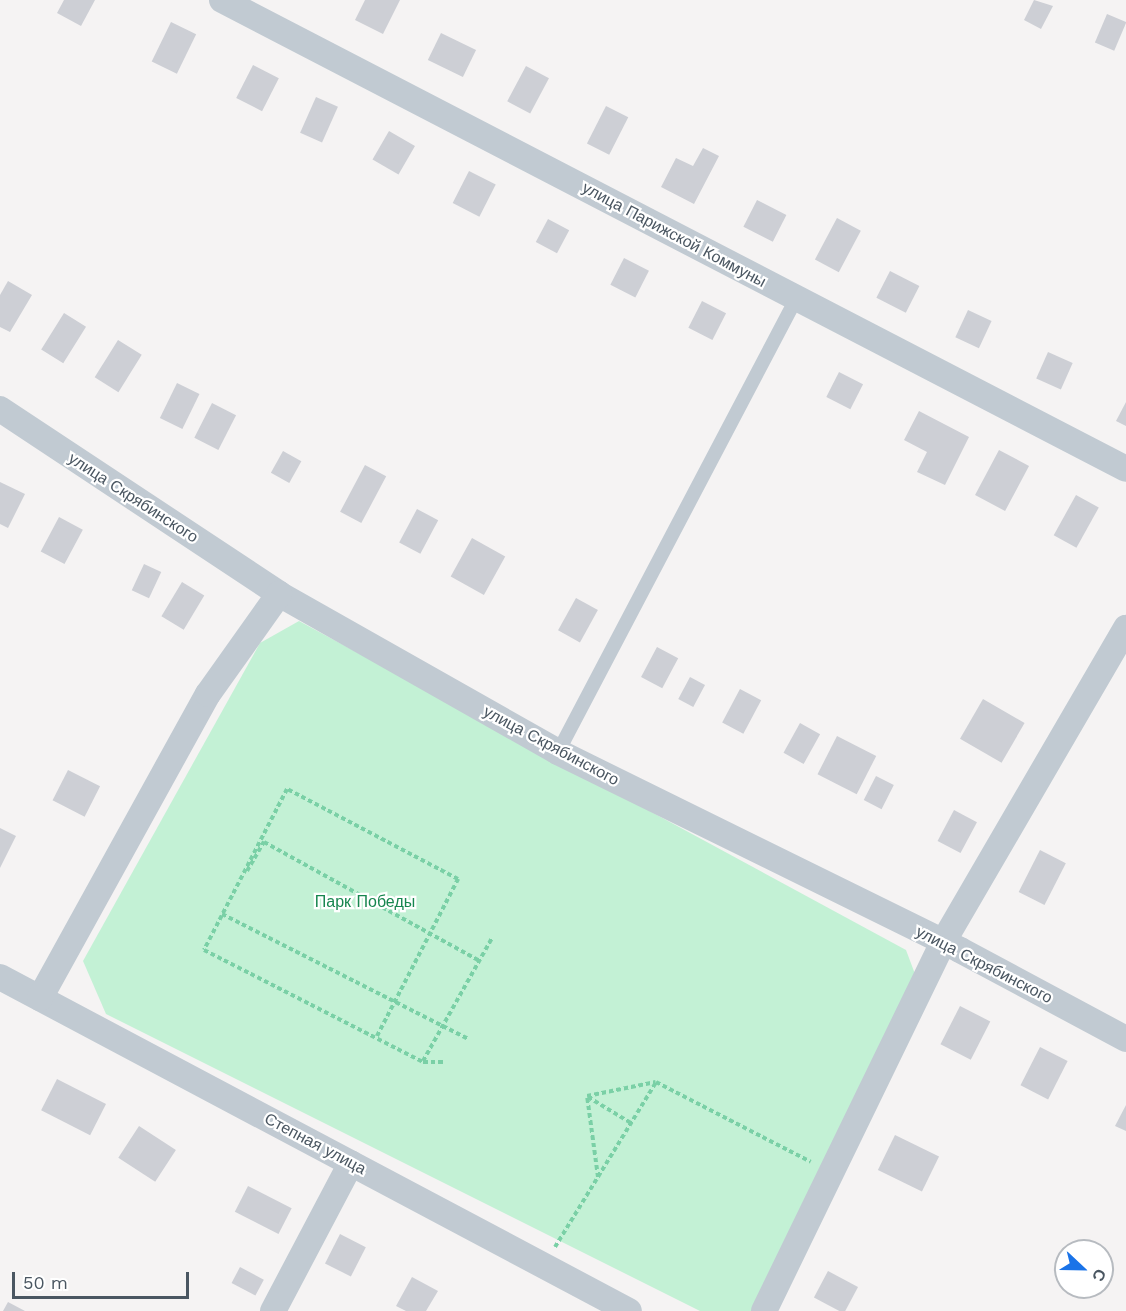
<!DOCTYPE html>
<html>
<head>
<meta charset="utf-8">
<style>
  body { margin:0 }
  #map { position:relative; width:1126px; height:1311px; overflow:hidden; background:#f5f3f3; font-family:"Work Sans",sans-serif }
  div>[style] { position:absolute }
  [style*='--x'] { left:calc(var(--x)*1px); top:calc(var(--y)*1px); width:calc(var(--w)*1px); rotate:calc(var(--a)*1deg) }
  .green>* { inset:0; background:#c3f1d5 }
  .building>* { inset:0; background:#cdcfd5; transform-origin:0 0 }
  .path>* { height:4px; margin-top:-2px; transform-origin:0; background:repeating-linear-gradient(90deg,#7ad0a6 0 4.5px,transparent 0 7.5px) }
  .service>* { height:14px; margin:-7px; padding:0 7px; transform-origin:7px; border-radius:7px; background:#c1cad2 }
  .minor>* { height:26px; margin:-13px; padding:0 13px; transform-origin:13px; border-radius:13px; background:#c1cad2 }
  span { translate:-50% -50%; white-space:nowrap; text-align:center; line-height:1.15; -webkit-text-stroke:4.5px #fff; paint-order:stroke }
  .street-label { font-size:16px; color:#4a5661 }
  .park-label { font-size:16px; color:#17864f }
  .north { position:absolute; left:1054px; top:1239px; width:60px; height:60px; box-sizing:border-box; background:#fff; border:2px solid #b7bbc0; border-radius:50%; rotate:112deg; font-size:16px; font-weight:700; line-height:24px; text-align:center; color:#4a5661 }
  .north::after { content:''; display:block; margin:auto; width:21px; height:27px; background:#1a73e8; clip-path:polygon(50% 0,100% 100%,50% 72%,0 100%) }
  .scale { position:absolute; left:12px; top:1272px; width:177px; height:27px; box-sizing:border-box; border:3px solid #4a5661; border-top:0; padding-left:8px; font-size:18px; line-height:21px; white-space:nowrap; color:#4a5661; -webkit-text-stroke:4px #fff; paint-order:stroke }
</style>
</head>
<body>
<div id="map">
  <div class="green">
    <i style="clip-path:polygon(299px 621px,906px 950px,918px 982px,757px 1311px,700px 1311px,106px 1014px,83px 961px,260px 643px)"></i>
  </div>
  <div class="building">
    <i style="clip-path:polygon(64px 0,95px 0,81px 26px,57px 13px)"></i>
    <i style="clip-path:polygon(365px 0,400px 0,383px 34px,355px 20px)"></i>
    <i style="clip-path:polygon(1034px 0,1053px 6px,1041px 29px,1024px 20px)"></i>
    <i style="left:1107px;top:14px;width:21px;height:31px;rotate:23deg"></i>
    <i style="left:171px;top:22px;width:28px;height:44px;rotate:26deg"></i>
    <i style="left:441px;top:33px;width:39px;height:30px;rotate:26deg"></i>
    <i style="left:253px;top:65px;width:29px;height:37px;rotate:27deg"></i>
    <i style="left:526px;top:66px;width:26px;height:40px;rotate:28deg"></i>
    <i style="left:316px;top:97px;width:24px;height:39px;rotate:24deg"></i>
    <i style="left:606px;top:106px;width:25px;height:42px;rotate:27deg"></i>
    <i style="left:389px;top:131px;width:30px;height:33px;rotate:30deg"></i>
    <i style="clip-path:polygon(703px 148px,719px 156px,694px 204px,661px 187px,676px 158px,693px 166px)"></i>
    <i style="left:469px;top:171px;width:30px;height:36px;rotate:27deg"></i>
    <i style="left:757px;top:200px;width:33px;height:30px;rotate:27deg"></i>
    <i style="left:837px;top:218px;width:27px;height:47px;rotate:28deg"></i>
    <i style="left:548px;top:219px;width:24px;height:26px;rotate:28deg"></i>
    <i style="left:624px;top:258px;width:28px;height:30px;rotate:27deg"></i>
    <i style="left:890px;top:271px;width:33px;height:30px;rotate:27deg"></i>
    <i style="clip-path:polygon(8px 281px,32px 295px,10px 332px,0 327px,0 295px)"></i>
    <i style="left:702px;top:301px;width:27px;height:30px;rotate:27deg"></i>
    <i style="left:968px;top:310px;width:26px;height:30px;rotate:25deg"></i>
    <i style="left:64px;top:313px;width:26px;height:43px;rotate:32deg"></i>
    <i style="left:118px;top:340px;width:28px;height:44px;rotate:32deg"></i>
    <i style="left:1048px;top:352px;width:27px;height:29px;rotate:24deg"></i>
    <i style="left:839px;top:372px;width:27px;height:28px;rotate:27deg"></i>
    <i style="left:177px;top:383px;width:25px;height:39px;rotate:26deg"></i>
    <i style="clip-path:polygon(1126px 402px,1126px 426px,1116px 421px)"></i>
    <i style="left:212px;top:403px;width:27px;height:39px;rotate:27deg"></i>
    <i style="clip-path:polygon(919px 411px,969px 437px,945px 485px,917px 472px,927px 452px,904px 440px)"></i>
    <i style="left:999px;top:450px;width:34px;height:51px;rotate:28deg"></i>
    <i style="left:283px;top:451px;width:21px;height:25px;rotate:29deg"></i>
    <i style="left:365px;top:465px;width:24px;height:53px;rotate:28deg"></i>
    <i style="clip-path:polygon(0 482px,25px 494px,8px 528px,0 524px)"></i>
    <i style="left:1076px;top:495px;width:26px;height:46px;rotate:29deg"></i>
    <i style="left:417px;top:509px;width:24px;height:38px;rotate:28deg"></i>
    <i style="left:59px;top:517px;width:27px;height:39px;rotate:28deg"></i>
    <i style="left:472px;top:538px;width:38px;height:44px;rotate:29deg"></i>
    <i style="left:144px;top:564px;width:19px;height:29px;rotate:25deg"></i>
    <i style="left:182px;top:582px;width:26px;height:40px;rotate:31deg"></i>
    <i style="left:576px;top:598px;width:25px;height:37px;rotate:29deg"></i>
    <i style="left:657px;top:647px;width:24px;height:34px;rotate:28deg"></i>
    <i style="left:690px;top:677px;width:17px;height:25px;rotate:28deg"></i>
    <i style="left:740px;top:689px;width:24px;height:38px;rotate:28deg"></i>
    <i style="left:983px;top:699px;width:48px;height:46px;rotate:30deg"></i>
    <i style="left:800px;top:723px;width:23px;height:34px;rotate:29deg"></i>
    <i style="left:837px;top:736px;width:44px;height:43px;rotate:27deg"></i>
    <i style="left:68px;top:770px;width:36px;height:34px;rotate:27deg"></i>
    <i style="left:876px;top:776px;width:20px;height:27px;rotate:27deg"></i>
    <i style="left:954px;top:810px;width:26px;height:35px;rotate:28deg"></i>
    <i style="clip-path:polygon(0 828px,16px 836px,0 868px)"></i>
    <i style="left:1040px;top:850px;width:29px;height:47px;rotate:27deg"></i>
    <i style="left:960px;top:1006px;width:34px;height:43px;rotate:27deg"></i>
    <i style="left:1040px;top:1047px;width:31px;height:43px;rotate:27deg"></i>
    <i style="left:57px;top:1079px;width:55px;height:35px;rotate:27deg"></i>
    <i style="clip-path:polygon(1126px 1105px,1126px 1131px,1115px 1126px)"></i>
    <i style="left:139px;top:1126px;width:44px;height:38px;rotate:33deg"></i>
    <i style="left:895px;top:1135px;width:49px;height:39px;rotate:26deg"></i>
    <i style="left:248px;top:1186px;width:49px;height:29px;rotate:27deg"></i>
    <i style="left:340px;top:1234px;width:29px;height:33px;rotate:27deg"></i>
    <i style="left:240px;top:1267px;width:27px;height:18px;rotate:28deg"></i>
    <i style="left:828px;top:1271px;width:34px;height:30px;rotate:28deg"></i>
    <i style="clip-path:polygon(412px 1277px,438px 1291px,426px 1311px,406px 1311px,396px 1306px)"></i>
    <i style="clip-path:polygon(8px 1302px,25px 1311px,3px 1311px)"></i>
  </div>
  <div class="path">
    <i style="--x:247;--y:871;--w:34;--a:-60"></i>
    <i style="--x:264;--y:842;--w:247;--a:28.9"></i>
    <i style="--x:222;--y:914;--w:276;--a:26.9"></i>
    <i style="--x:377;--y:1036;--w:177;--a:-62.7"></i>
    <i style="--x:458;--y:879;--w:193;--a:-152.2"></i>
    <i style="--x:287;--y:789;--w:181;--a:117.3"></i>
    <i style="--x:204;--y:950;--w:246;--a:27.1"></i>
    <i style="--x:423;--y:1062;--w:21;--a:0"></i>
    <i style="--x:423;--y:1061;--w:141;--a:-60.7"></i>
    <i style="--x:588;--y:1097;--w:50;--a:31.2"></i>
    <i style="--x:598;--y:1177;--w:82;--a:-97.7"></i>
    <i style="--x:587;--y:1096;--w:70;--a:-11.5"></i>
    <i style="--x:555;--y:1247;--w:193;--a:-58.5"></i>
    <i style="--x:656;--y:1082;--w:174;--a:27.3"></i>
  </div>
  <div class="service">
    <i style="--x:558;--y:752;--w:512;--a:-62.28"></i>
  </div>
  <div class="minor">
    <i style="--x:222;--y:0;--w:1018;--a:27.42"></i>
    <i style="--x:0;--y:409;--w:335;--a:33.5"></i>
    <i style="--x:279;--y:594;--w:321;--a:29.5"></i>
    <i style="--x:558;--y:752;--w:448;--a:26.2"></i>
    <i style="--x:960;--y:950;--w:188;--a:28.2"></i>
    <i style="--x:0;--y:977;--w:712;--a:27.97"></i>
    <i style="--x:40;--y:998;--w:347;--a:-61.1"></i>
    <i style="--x:208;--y:694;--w:123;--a:-54.6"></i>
    <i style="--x:273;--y:1311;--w:167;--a:-62.2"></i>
    <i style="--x:764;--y:1311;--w:408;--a:-64.1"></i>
    <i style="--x:942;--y:944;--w:366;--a:-59.8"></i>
  </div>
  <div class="street-label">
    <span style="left:674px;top:235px;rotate:28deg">улица Парижской Коммуны</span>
    <span style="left:133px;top:498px;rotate:33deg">улица Скрябинского</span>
    <span style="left:551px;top:746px;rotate:28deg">улица Скрябинского</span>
    <span style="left:984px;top:965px;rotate:27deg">улица Скрябинского</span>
    <span style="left:315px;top:1144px;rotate:28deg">Степная улица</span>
  </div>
  <div class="park-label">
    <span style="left:365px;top:902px">Парк Победы</span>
  </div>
  <div class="north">С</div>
  <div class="scale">50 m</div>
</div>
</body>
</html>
